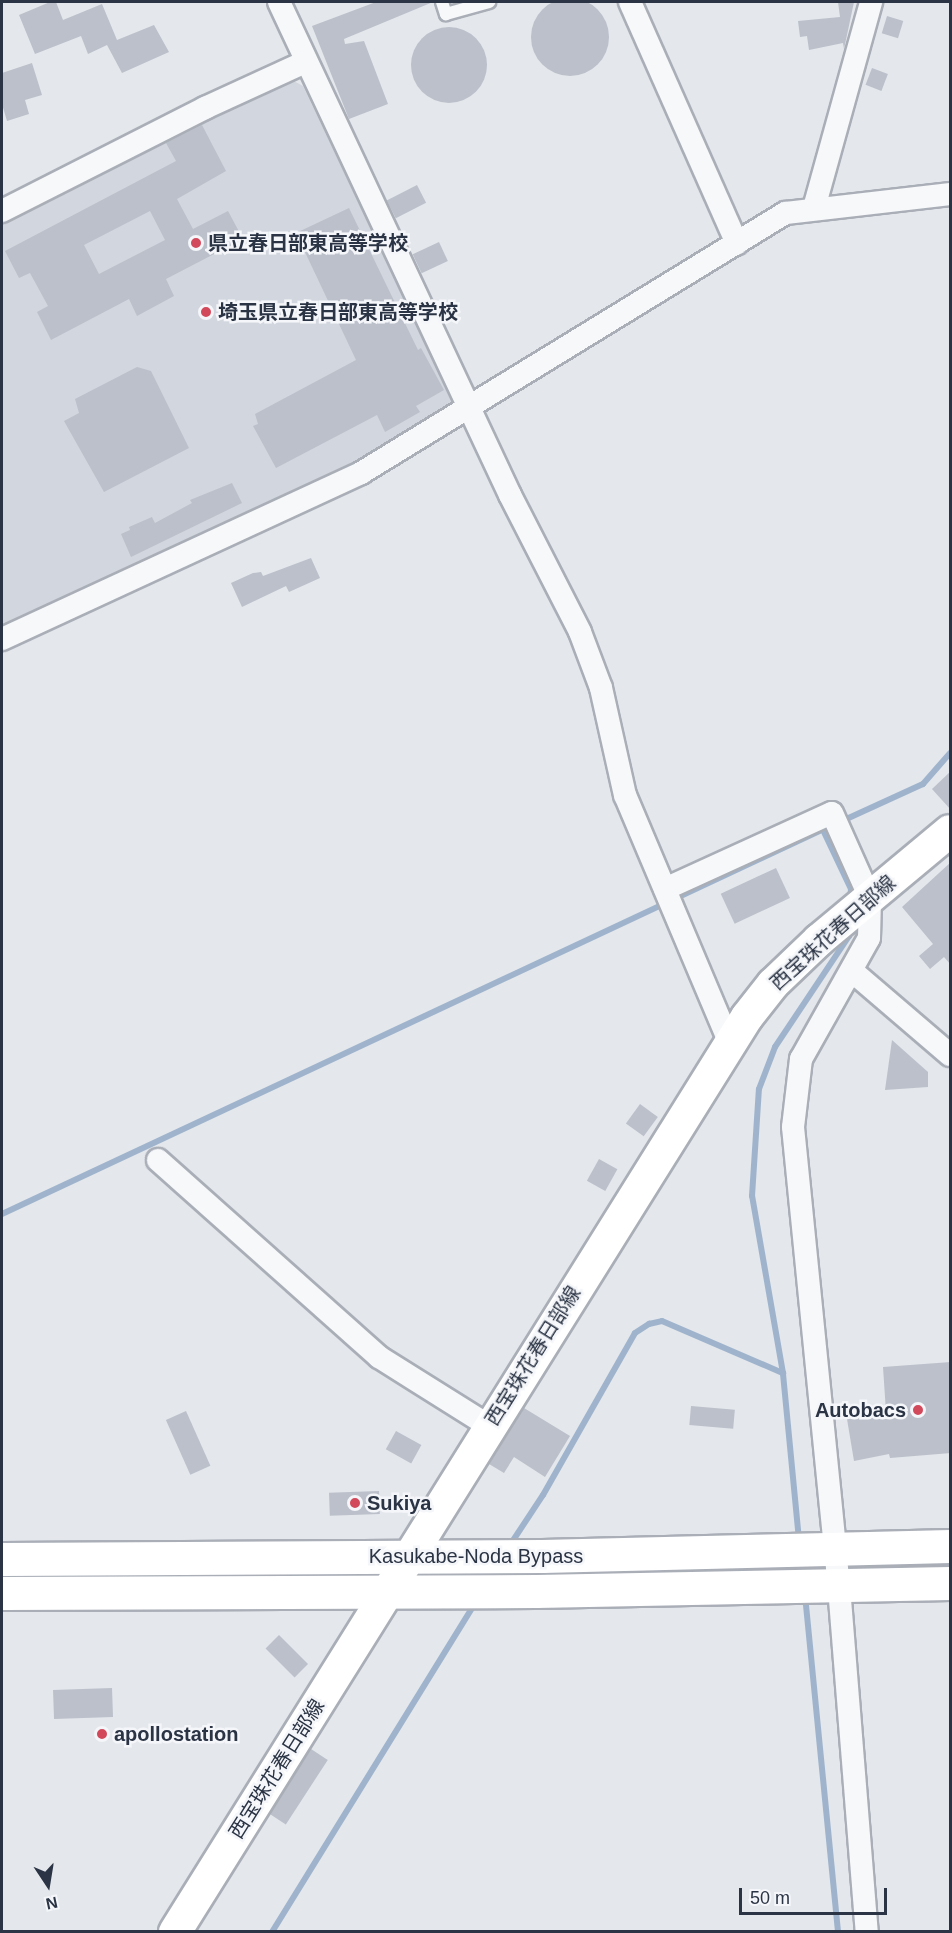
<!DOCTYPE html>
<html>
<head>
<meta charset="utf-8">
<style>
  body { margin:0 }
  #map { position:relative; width:952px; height:1933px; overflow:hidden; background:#e4e7ec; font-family:Helvetica,"Noto Sans JP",sans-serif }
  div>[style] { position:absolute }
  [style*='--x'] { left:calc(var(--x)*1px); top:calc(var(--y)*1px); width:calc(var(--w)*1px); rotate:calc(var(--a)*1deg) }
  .built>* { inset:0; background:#d2d6de }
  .stream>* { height:6px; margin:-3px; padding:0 3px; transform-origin:3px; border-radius:3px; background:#9fb4cc }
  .building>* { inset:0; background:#bbc0ca; transform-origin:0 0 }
  .round { border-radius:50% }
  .roads { filter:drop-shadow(2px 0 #a9aeb7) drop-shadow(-2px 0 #a9aeb7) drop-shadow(0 2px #a9aeb7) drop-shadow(0 -2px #a9aeb7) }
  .lane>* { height:12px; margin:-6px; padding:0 6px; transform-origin:6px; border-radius:6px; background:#f7f8fa }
  .street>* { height:22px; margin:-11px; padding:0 11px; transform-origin:11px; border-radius:11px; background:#f7f8fa }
  .secondary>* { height:32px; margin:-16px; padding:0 16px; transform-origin:16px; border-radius:16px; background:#fff }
  .highway>* { height:33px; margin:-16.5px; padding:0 16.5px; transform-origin:16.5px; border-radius:16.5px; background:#fff }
  .dots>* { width:16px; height:16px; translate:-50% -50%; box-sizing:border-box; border:3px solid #f4f6f9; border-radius:50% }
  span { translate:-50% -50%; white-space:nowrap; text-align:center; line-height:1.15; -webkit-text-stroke:5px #f4f6f9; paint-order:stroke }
  .poi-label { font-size:20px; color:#2b3445; font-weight:700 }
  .left { translate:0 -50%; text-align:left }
  .right { translate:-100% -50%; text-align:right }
  .street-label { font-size:20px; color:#2b3445 }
  .frame { position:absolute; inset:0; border:3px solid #2b3445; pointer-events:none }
  .north { position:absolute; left:18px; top:1855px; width:60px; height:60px; -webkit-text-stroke:4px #f4f6f9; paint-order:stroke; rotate:168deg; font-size:16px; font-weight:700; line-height:24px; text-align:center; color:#2b3445 }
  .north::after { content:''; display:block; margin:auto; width:21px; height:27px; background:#2b3445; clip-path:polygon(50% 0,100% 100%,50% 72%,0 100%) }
  .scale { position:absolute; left:739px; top:1888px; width:148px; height:27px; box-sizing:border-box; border:3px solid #2b3445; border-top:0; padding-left:8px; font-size:18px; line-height:21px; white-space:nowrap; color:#2b3445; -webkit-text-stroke:4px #f4f6f9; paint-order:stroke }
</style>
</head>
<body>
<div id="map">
  <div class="built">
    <i style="clip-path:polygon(290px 79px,303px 86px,453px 401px,354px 462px,2px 625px,2px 222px)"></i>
  </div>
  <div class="stream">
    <i style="--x:842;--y:821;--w:89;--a:-24.6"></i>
    <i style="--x:923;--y:784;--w:41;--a:-48.9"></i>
    <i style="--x:823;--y:830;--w:65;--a:64.6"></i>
    <i style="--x:851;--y:889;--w:11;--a:95"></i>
    <i style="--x:2;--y:1214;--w:908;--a:-25.1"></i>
    <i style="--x:799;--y:1540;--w:168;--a:-95.5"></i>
    <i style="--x:783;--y:1373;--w:180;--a:-99.9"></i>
    <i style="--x:752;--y:1196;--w:107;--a:-86.3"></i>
    <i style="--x:759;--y:1089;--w:45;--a:-69.1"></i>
    <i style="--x:775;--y:1047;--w:133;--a:-56.3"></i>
    <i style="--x:849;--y:936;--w:8;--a:-90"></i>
    <i style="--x:510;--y:1545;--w:60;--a:-56.6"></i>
    <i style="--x:543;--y:1495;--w:186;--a:-60.4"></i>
    <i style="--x:635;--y:1333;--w:17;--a:-33"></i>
    <i style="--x:649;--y:1324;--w:13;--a:-13"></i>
    <i style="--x:662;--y:1321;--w:132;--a:23.3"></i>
    <i style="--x:805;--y:1595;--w:339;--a:84.4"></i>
    <i style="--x:272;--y:1932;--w:390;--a:-58.3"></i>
  </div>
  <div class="building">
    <i class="round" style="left:531px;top:-2px;width:78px;height:78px"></i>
    <i style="clip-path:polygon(50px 2px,56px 2px,63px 20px,102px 4px,117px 40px,154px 25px,169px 52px,122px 73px,107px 45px,88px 54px,81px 36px,35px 54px,19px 15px)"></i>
    <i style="clip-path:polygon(376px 2px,433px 2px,344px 39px,345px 44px,364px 41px,388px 104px,349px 119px,312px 26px)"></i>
    <i style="clip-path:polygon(838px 2px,854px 2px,844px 49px,843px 43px,809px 50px,807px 36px,800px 37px,798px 21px,840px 17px)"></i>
    <i style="left:887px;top:16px;width:17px;height:18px;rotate:17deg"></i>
    <i class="round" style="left:411px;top:27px;width:76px;height:76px"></i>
    <i style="clip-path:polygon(32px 63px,42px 95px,25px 100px,29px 114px,7px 121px,2px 104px,2px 73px)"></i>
    <i style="left:872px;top:68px;width:17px;height:18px;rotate:21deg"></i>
    <i style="clip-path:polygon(evenodd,202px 125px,226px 171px,177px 199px,193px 229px,228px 211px,243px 239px,166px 279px,174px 296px,137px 316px,129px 299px,51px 340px,37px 312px,48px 306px,30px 273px,19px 278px,5px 251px,176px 161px,166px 143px,202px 125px,150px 211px,165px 240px,99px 274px,84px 245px,150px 211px)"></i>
    <i style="left:417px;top:185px;width:20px;height:34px;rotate:63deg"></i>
    <i style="clip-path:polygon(349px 208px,418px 350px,421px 348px,444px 390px,416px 406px,420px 412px,385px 432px,377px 415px,276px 468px,253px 426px,258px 424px,255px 414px,356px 360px,296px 233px)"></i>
    <i style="left:439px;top:242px;width:21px;height:29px;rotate:65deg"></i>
    <i style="clip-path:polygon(137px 367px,151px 371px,189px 448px,104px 492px,64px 421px,79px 413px,75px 399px)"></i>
    <i style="clip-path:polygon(232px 483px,242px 503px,131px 557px,121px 534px,130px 530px,129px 527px,152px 517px,155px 523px,192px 503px,190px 500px)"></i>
    <i style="clip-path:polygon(311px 558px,320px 578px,289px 592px,286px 586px,242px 607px,231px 583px,253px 573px,261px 572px,263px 576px)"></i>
    <i style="clip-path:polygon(951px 771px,951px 810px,932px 789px)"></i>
    <i style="clip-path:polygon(951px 862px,951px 965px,944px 957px,930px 969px,919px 956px,933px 944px,902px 907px)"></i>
    <i style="left:776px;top:868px;width:33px;height:61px;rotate:65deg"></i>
    <i style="clip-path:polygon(892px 1040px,928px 1072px,928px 1087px,885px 1090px)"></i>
    <i style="left:640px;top:1104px;width:22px;height:24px;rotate:36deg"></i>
    <i style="left:599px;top:1159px;width:21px;height:25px;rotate:29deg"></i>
    <i style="clip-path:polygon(951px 1362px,951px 1453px,890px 1458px,889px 1454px,854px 1461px,847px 1419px,886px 1412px,883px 1367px)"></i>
    <i style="left:691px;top:1406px;width:44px;height:19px;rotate:5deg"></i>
    <i style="clip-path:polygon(524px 1408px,570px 1436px,545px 1477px,514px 1457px,504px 1473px,489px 1464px)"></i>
    <i style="left:186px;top:1411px;width:60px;height:22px;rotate:66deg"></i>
    <i style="left:396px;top:1431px;width:29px;height:21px;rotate:29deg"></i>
    <i style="left:379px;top:1491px;width:23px;height:50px;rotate:88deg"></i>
    <i style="left:279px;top:1635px;width:41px;height:19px;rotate:45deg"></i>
    <i style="left:112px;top:1688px;width:29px;height:59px;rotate:88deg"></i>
    <i style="left:311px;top:1749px;width:20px;height:77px;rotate:33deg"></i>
  </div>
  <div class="roads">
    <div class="lane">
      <i style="--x:442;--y:2;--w:13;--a:72"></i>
      <i style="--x:446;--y:14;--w:45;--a:-15.6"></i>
    </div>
    <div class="street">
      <i style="--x:279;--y:2;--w:544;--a:64.89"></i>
      <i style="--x:510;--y:495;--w:154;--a:62.9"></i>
      <i style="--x:580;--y:632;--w:60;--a:69.4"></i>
      <i style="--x:601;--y:688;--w:110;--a:77.4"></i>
      <i style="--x:625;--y:795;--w:269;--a:67.1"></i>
      <i style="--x:630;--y:2;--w:264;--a:66.1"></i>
      <i style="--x:814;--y:208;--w:214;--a:-74.5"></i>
      <i style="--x:2;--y:211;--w:228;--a:-26.9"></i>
      <i style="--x:205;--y:108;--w:110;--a:-24.7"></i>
      <i style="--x:2;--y:639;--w:396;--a:-24.8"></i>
      <i style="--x:361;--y:473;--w:498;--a:-31.5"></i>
      <i style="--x:786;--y:213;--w:165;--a:-6.6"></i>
      <i style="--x:665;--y:889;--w:183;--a:-24.5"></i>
      <i style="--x:832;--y:813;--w:93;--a:65.9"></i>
      <i style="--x:870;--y:898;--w:40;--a:91.4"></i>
      <i style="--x:869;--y:938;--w:139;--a:119.3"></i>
      <i style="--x:801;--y:1059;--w:68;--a:96.7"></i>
      <i style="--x:793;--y:1127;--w:462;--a:84.3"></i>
      <i style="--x:839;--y:1587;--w:346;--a:85.4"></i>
      <i style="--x:852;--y:971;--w:129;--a:40.6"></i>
      <i style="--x:158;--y:1160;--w:296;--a:41.7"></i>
      <i style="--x:379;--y:1357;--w:130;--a:32.1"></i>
    </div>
    <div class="secondary">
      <i style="--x:175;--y:1932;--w:1079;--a:-57.99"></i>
      <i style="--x:747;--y:1017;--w:42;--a:-51.8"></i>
      <i style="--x:773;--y:984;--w:64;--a:-43.7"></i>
      <i style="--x:819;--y:940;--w:170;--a:-39.8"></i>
    </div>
    <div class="highway">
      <i style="--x:2;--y:1559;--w:540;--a:-0.32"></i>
      <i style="--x:542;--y:1556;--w:408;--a:-1.4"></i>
      <i style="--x:2;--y:1593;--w:534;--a:-0.21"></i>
      <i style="--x:536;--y:1591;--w:414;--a:-1.1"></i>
    </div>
  </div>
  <div class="dots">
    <i style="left:196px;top:243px;background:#d1495b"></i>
    <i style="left:206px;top:312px;background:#d1495b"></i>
    <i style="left:918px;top:1410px;background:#d1495b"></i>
    <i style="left:355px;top:1503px;background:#d1495b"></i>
    <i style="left:102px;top:1734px;background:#d1495b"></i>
  </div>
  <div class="poi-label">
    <span class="left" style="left:208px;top:243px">県立春日部東高等学校</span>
    <span class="left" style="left:218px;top:312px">埼玉県立春日部東高等学校</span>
    <span class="right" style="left:906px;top:1410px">Autobacs</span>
    <span class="left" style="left:367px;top:1503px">Sukiya</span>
    <span class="left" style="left:114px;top:1734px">apollostation</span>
  </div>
  <div class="street-label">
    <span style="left:833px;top:933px;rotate:-42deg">西宝珠花春日部線</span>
    <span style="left:533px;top:1356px;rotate:-58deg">西宝珠花春日部線</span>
    <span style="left:476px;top:1556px">Kasukabe-Noda Bypass</span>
    <span style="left:277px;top:1769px;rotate:-58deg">西宝珠花春日部線</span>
  </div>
  <div class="frame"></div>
  <div class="north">N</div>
  <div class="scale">50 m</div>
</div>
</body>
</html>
